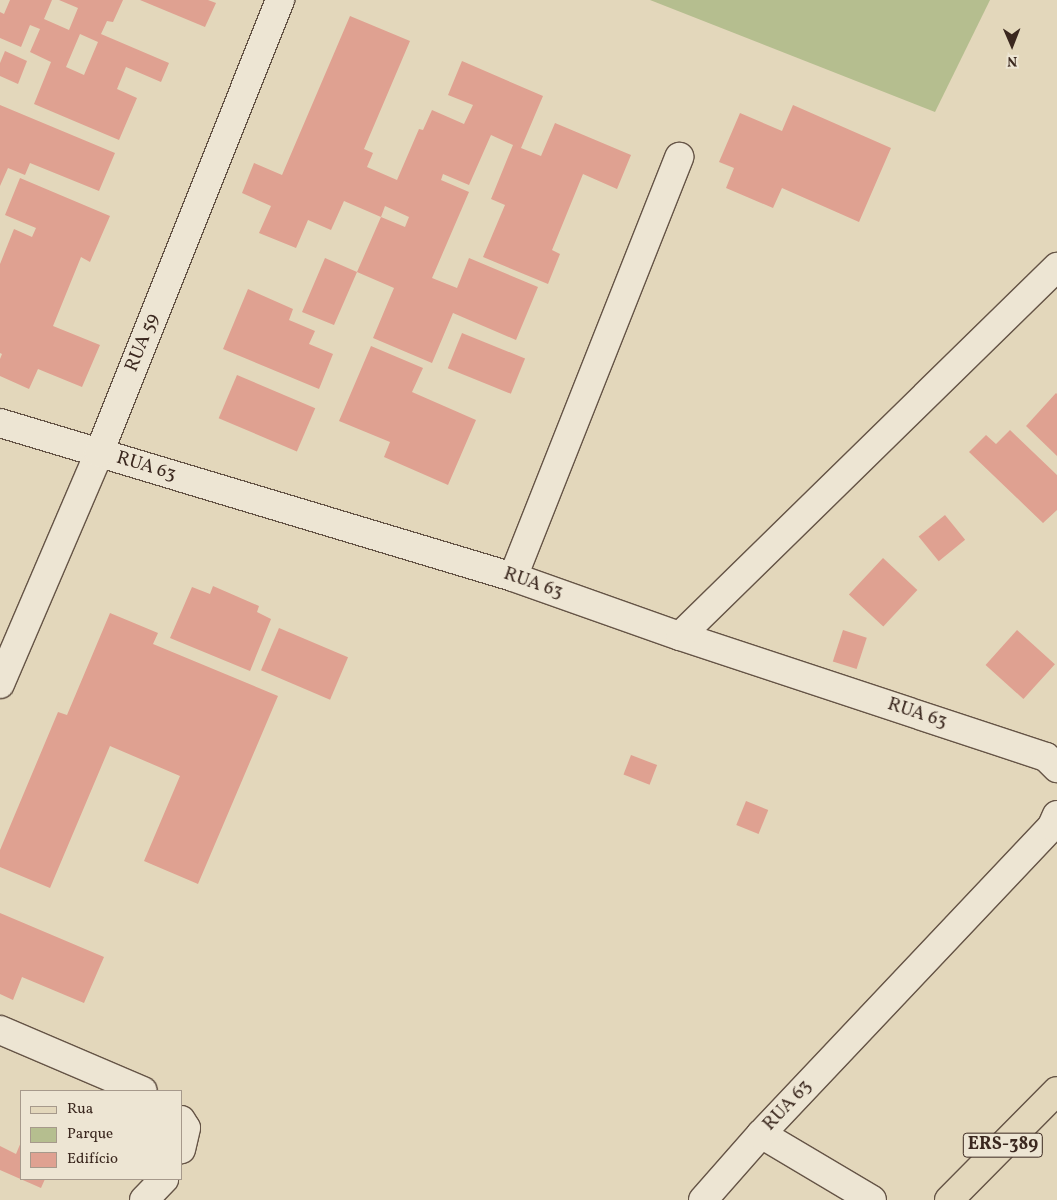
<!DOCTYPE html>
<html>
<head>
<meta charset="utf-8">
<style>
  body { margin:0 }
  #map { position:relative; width:1057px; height:1200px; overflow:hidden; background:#e3d7bb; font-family:Vollkorn,serif }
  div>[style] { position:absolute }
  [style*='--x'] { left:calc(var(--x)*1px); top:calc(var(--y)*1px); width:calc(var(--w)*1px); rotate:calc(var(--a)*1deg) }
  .green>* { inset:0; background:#b5be8f }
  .building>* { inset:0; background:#dfa191; transform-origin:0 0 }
  .roads { filter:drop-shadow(1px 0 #655446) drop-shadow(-1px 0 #655446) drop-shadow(0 1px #655446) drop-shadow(0 -1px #655446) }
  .street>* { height:28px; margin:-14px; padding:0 14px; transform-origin:14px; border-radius:14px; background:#ede5d3 }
  .primary>* { height:28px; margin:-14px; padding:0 14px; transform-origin:14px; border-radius:14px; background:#e3d7bb }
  span { translate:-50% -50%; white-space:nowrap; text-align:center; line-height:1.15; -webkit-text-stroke:4.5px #ede5d3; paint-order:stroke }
  .shield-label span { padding:1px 4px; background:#ede5d3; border:1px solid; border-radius:4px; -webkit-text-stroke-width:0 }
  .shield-label { font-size:18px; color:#3b281f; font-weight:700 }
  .street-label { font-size:19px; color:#3b281f }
  .legend { position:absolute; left:20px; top:1090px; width:162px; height:90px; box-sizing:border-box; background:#ede5d3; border:1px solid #a6998b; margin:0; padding:6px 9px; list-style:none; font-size:15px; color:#3b281f }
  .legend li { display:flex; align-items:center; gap:10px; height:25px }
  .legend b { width:25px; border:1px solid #a6998b }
  .north { position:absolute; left:987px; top:20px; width:50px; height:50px; -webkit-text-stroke:4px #ede5d3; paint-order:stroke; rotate:179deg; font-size:14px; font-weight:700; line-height:20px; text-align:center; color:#3b281f }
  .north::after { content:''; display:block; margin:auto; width:18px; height:22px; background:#3b281f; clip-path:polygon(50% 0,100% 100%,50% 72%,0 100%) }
</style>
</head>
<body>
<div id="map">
  <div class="green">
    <i style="clip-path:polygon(650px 0,990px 0,935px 112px)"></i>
  </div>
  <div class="building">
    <i style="clip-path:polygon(evenodd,10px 0,52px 0,44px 19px,69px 30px,78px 8px,59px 0,123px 0,113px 22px,107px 21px,101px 34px,169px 63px,161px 82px,126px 67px,117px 89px,137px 98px,119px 140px,34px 104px,51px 62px,30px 52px,40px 29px,30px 25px,21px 47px,0 38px,0 12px,4px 14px,10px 0,80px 34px,98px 42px,84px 75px,66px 67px,80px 34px)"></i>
    <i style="clip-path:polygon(140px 0,208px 0,216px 3px,205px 27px)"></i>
    <i style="clip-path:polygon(350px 16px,410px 41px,364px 149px,373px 153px,367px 167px,397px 180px,419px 129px,423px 130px,432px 110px,464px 124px,473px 105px,448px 95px,462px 61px,543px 96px,521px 148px,541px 156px,555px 123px,631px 155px,617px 189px,583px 174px,552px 250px,560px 254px,548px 284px,483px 257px,505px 205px,491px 199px,513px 145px,491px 135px,469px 185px,443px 174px,441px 180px,469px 192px,432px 278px,457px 288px,469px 258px,538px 287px,516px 340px,453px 313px,432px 363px,373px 338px,394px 288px,357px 272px,334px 325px,302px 312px,325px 258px,357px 272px,381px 217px,405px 227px,409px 217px,385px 206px,381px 217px,344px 201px,331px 230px,308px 220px,296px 248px,259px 233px,271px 206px,242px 193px,254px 163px,282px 175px)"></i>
    <i style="clip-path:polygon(5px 51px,27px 61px,18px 84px,0 76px,0 63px)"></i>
    <i style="clip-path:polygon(0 105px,115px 153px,99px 191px,30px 163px,25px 175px,8px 168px,0 186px)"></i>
    <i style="clip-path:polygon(793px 105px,891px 148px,859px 222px,782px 188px,773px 208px,726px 188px,734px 168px,719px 162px,740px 113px,782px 131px)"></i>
    <i style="clip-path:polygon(20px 178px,110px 216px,90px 262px,81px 257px,53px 326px,100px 345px,82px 387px,38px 369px,29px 389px,0 376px,0 359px,2px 354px,0 353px,0 264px,14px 229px,32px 237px,36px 228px,5px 215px)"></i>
    <i style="clip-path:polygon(248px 289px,293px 309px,289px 320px,315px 331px,309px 344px,333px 354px,319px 389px,223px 349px)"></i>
    <i style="left:462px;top:333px;width:68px;height:38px;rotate:22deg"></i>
    <i style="clip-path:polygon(371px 346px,423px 368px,412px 392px,476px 420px,448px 485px,384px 457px,390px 442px,339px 421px)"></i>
    <i style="left:237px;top:375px;width:85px;height:47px;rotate:23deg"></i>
    <i style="clip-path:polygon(1056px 393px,1057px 394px,1057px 456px,1026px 426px)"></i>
    <i style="clip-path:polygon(1010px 430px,1057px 475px,1057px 510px,1043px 523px,969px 452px,986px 435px,996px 444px)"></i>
    <i style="left:945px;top:515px;width:32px;height:34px;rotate:51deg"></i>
    <i style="left:883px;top:558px;width:47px;height:50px;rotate:43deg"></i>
    <i style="clip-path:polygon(213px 586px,259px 606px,257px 612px,271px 619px,250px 671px,170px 638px,192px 587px,210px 594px)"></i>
    <i style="clip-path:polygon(110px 613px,158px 633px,153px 644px,278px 696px,198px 884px,144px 861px,180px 776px,110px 746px,50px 888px,0 867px,0 850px,58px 712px,67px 715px)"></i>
    <i style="left:279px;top:628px;width:75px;height:46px;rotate:23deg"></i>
    <i style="left:843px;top:630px;width:25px;height:33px;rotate:18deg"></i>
    <i style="left:1017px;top:630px;width:51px;height:47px;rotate:42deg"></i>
    <i style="left:631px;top:755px;width:28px;height:21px;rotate:21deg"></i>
    <i style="left:746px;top:801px;width:24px;height:26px;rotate:22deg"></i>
    <i style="clip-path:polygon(0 913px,104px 957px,84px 1003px,22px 977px,13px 1000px,0 994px)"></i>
    <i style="clip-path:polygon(21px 1142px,21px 1179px,45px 1179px,41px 1188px,0 1170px,0 1146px,16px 1154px)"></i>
  </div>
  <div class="roads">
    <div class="street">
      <i style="--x:0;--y:423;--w:536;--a:16.71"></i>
      <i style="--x:513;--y:577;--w:177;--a:19.5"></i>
      <i style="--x:680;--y:636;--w:385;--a:18.3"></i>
      <i style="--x:1046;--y:757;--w:16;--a:45"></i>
      <i style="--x:513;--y:577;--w:452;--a:-68.4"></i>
      <i style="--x:680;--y:636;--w:528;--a:-44.39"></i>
      <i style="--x:0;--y:684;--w:251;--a:-66.8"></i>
      <i style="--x:99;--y:453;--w:488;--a:-68.2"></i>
      <i style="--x:0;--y:1030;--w:155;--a:23.1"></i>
      <i style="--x:181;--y:1120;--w:9;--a:58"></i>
      <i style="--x:186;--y:1128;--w:22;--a:103"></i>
      <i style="--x:761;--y:1134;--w:129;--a:30.7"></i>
      <i style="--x:144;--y:1200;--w:29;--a:-46"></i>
      <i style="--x:703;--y:1200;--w:88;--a:-48.7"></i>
      <i style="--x:761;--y:1134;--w:424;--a:-46.6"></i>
      <i style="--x:1052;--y:826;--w:12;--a:-66"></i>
    </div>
    <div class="primary">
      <i style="--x:949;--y:1200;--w:153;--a:-45.3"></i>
    </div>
  </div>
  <div class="shield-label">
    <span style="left:1003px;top:1145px">ERS-389</span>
  </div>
  <div class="street-label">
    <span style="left:143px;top:343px;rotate:-68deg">RUA 59</span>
    <span style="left:146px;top:467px;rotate:17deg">RUA 63</span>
    <span style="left:533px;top:584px;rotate:19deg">RUA 63</span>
    <span style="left:917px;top:714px;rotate:18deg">RUA 63</span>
    <span style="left:788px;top:1106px;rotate:-47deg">RUA 63</span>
  </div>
  <ul class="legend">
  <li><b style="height:6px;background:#e3d7bb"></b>Rua</li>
  <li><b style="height:14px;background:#b5be8f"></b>Parque</li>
  <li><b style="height:14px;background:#dfa191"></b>Edifício</li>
  </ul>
  <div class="north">N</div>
</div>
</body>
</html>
